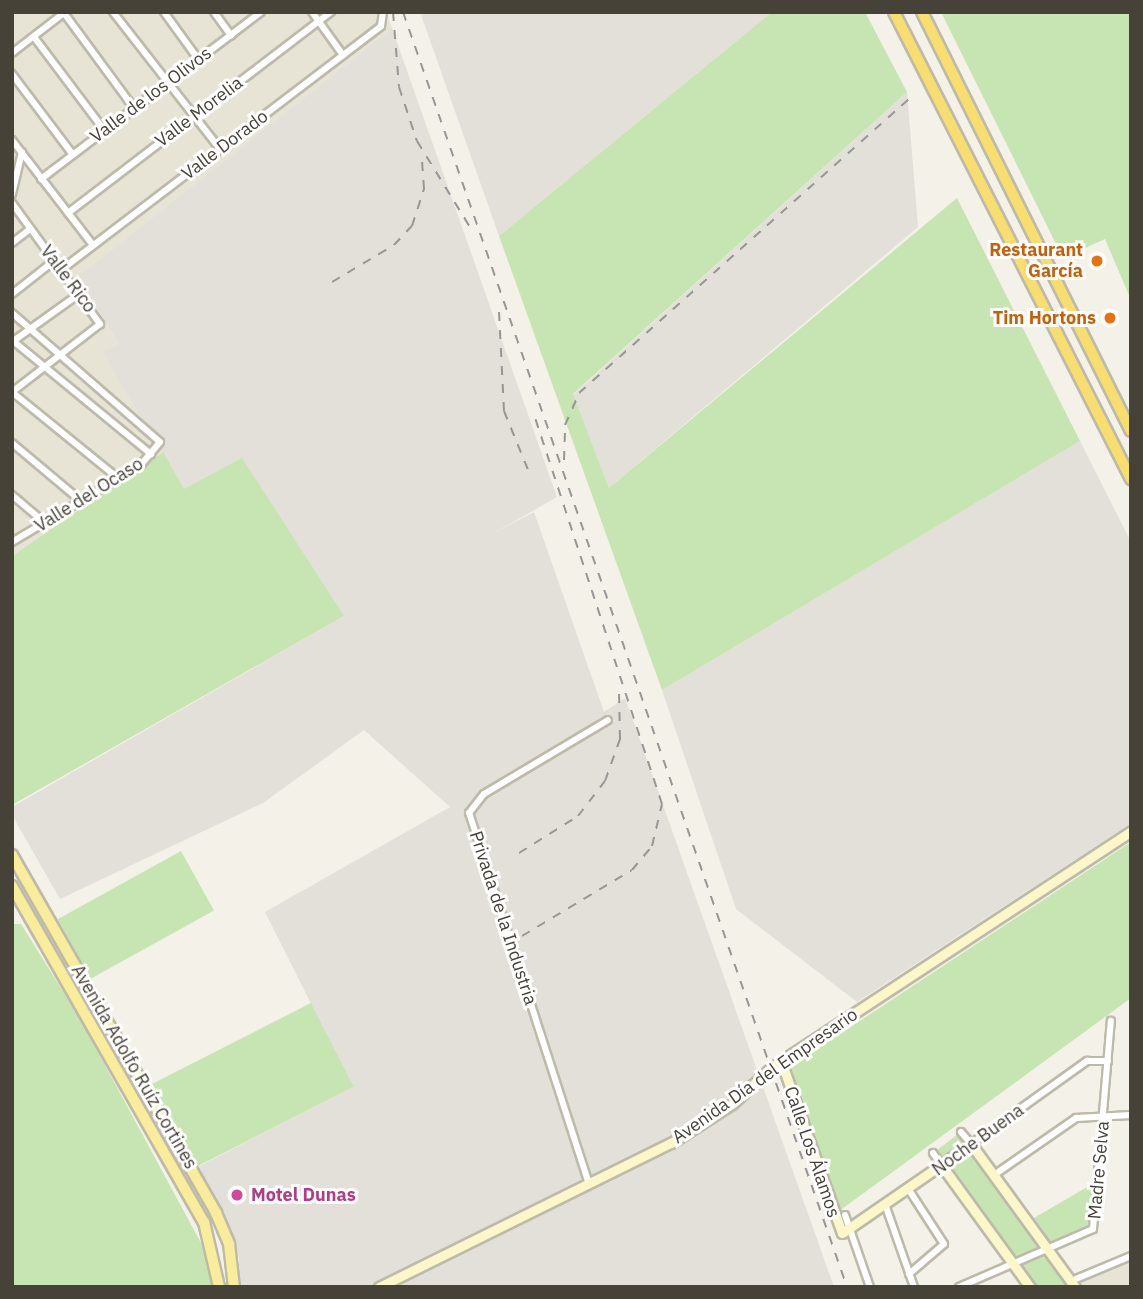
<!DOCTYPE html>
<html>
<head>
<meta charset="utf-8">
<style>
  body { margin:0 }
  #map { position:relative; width:1143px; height:1299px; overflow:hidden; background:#f3f1e8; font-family:"IBM Plex Sans",sans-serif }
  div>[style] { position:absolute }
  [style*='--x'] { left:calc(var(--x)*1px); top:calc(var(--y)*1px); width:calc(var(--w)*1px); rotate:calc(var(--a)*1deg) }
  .residential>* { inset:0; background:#e7e4d6 }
  .industrial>* { inset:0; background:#e2e0d9 }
  .green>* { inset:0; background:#c7e5b2; transform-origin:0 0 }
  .roads { filter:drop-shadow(2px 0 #bebaaa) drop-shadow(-2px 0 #bebaaa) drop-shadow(0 2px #bebaaa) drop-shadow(0 -2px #bebaaa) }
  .street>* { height:6px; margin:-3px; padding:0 3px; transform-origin:3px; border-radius:3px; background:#fff }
  .secondary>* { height:9px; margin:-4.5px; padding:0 4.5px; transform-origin:4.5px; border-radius:4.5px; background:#fcf7c9 }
  .primary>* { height:10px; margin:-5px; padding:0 5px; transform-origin:5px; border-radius:5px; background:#f9ec9a }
  .highway>* { height:10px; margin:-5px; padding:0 5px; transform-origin:5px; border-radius:5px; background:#f7de6f }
  .rail>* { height:2px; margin-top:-1px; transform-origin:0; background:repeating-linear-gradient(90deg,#969696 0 9px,transparent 0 18px) }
  .dots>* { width:19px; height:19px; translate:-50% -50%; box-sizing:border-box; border:4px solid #fff; border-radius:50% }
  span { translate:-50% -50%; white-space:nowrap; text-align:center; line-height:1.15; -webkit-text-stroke:6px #fff; paint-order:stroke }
  .street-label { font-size:18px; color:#464237 }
  .food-label { font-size:18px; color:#c56008; font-weight:700 }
  .right { translate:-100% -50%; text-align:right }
  .hotel-label { font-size:18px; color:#b23c85; font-weight:700 }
  .left { translate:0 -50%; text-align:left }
  .frame { position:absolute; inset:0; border:14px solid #464237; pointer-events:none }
</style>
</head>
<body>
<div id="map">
  <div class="residential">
    <i style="clip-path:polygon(12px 12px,386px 12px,392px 28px,77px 277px,119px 344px,103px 353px,163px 452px,12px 556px)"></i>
    <i style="clip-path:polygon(1131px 1252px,1131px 1287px,1045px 1287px,1059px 1281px)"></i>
  </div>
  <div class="industrial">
    <i style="clip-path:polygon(420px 12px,772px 12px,499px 236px)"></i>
    <i style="clip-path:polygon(392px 28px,557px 497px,492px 534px,534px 512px,604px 712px,625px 698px,834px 1287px,239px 1287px,239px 1257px,198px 1167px,353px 1087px,265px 912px,450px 807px,364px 730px,263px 803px,60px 899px,12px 815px,12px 807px,344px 616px,184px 489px,102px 352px,119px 344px,77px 277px)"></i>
    <i style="clip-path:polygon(907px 92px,918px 227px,609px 488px,573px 395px)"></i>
    <i style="clip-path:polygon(1080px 441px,1131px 542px,1131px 823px,857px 1002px,736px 909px,662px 690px)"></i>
  </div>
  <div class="green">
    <i style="clip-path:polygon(772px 12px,865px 12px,907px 92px,573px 394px,609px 488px,957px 198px,1080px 441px,662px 690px,499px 236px)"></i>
    <i style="clip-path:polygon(941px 12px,1131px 12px,1131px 300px,1105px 239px,1063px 258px)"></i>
    <i style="clip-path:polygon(163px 452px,184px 489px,242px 458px,344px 616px,12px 805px,12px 556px)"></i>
    <i style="clip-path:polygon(1131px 842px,1131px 998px,835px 1214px,787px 1069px)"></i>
    <i style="left:181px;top:851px;width:68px;height:141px;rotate:61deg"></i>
    <i style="clip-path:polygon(12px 924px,21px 924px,79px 1017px,208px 1256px,213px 1287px,12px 1287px)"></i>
    <i style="left:311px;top:1003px;width:94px;height:179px;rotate:63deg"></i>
    <i style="clip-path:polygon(961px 1132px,1074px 1287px,1030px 1287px,933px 1153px)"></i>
    <i style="clip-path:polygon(1094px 1183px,1090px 1227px,1052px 1244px,1034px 1218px)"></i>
  </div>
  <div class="roads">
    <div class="street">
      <i style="--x:113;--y:12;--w:174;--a:52"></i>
      <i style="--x:164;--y:12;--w:58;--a:54.1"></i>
      <i style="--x:214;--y:12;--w:29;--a:54"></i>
      <i style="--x:312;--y:12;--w:53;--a:54.2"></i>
      <i style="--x:64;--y:13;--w:117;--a:53.7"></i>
      <i style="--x:34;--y:37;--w:116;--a:53"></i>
      <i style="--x:12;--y:53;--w:67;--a:-37.7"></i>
      <i style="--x:12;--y:74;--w:101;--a:53"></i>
      <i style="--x:12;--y:140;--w:133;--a:52.4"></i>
      <i style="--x:41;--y:179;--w:276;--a:-37.2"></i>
      <i style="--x:12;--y:194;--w:43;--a:-76.6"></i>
      <i style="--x:12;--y:203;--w:150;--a:54"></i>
      <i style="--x:100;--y:324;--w:111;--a:142.3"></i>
      <i style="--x:68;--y:213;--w:331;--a:-37.4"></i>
      <i style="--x:12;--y:243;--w:23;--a:-38"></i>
      <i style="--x:61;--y:270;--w:402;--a:-37.3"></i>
      <i style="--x:381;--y:26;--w:14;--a:-82"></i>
      <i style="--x:12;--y:294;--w:53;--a:-38.2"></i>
      <i style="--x:12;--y:313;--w:196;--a:41.1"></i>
      <i style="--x:160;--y:442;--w:30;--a:130"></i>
      <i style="--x:141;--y:465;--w:150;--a:149.2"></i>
      <i style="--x:12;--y:340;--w:180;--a:39.4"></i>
      <i style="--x:12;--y:342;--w:82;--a:-35.6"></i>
      <i style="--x:12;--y:392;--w:138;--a:39.1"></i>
      <i style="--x:12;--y:443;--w:90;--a:40"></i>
      <i style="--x:12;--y:495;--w:43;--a:40.3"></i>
      <i style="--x:961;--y:1132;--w:16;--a:50"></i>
      <i style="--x:971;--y:1144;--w:143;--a:-35.6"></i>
      <i style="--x:1087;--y:1061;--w:21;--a:0"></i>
      <i style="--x:933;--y:1153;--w:16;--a:55"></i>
      <i style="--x:994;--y:1175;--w:100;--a:-34.8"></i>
      <i style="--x:1076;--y:1118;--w:55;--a:-3.1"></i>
      <i style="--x:589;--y:1184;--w:390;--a:-107.9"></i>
      <i style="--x:469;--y:813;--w:24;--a:-52"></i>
      <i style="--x:484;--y:794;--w:144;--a:-30.8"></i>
      <i style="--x:886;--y:1207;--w:85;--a:70.7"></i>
      <i style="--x:845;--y:1215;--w:76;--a:70.9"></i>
      <i style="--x:909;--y:1274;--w:46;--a:-40.6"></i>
      <i style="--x:944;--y:1244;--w:64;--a:-122.9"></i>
      <i style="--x:1071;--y:1281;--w:65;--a:-22.6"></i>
      <i style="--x:959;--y:1287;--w:146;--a:-23.4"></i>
      <i style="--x:1093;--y:1229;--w:209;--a:-85.1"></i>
    </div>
    <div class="secondary">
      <i style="--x:781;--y:1061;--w:182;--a:70.5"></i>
      <i style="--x:842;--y:1233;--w:157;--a:-34.6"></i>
      <i style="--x:971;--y:1144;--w:177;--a:54"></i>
      <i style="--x:942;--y:1166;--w:150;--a:54"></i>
      <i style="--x:379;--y:1287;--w:326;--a:-26.3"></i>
      <i style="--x:671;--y:1143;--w:74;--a:-32.8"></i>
      <i style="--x:733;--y:1103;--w:53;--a:-42.7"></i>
      <i style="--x:772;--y:1067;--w:430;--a:-33.3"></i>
    </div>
    <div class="primary">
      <i style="--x:12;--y:855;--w:412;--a:60.3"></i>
      <i style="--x:216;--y:1213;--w:34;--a:67"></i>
      <i style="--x:229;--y:1244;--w:43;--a:83.4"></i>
      <i style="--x:12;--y:886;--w:387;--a:60.3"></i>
      <i style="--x:204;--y:1222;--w:67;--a:77"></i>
    </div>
    <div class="highway">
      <i style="--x:894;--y:12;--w:524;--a:63.09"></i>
      <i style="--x:922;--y:12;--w:468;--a:63.5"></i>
    </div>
  </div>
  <div class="rail">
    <i style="--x:393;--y:12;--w:75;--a:85.4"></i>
    <i style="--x:399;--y:87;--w:57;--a:71.6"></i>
    <i style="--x:417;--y:141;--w:107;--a:58.4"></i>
    <i style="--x:403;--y:12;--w:1350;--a:70.8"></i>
    <i style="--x:332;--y:282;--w:72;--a:-30.8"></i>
    <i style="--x:394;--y:245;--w:26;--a:-47"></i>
    <i style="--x:412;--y:226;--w:39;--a:-72"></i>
    <i style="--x:424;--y:189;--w:31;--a:-94"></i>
    <i style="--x:499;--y:312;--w:99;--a:87.1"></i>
    <i style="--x:504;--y:411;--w:71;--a:67.8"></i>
    <i style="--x:564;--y:460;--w:35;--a:-88"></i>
    <i style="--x:565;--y:425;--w:35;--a:-66"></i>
    <i style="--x:579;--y:393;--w:443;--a:-41.7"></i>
    <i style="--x:519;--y:853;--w:70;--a:-32.1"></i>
    <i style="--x:578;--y:816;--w:44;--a:-52.4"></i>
    <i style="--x:605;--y:781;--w:45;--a:-70.3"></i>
    <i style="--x:620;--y:739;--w:48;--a:-91.2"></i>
    <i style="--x:522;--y:936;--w:128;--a:-31"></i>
    <i style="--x:632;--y:870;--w:31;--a:-50"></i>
    <i style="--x:652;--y:846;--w:43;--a:-76.6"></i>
    <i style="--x:662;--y:804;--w:407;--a:-108.2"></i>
  </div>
  <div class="dots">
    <i style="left:1097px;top:261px;background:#e8710a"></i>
    <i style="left:1110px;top:318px;background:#e8710a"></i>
    <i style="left:237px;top:1195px;background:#d1479c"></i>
  </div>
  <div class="street-label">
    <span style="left:151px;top:95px;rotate:-37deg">Valle de los Olivos</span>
    <span style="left:199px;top:112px;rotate:-37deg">Valle Morelia</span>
    <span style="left:225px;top:145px;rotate:-37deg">Valle Dorado</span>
    <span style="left:68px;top:279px;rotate:53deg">Valle Rico</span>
    <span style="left:89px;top:495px;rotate:-32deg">Valle del Ocaso</span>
    <span style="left:503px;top:918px;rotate:72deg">Privada de la Industria</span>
    <span style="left:134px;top:1067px;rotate:60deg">Avenida Adolfo Ruíz Cortines</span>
    <span style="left:765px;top:1076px;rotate:-35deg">Avenida Día del Empresario</span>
    <span style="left:978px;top:1140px;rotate:-36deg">Noche Buena</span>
    <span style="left:812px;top:1152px;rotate:71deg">Calle Los Álamos</span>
    <span style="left:1099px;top:1170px;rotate:-85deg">Madre Selva</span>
  </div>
  <div class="food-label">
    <span class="right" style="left:1083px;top:261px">Restaurant<br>García</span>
    <span class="right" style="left:1096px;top:318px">Tim Hortons</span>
  </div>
  <div class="hotel-label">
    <span class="left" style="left:251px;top:1195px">Motel Dunas</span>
  </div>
  <div class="frame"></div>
</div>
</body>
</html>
